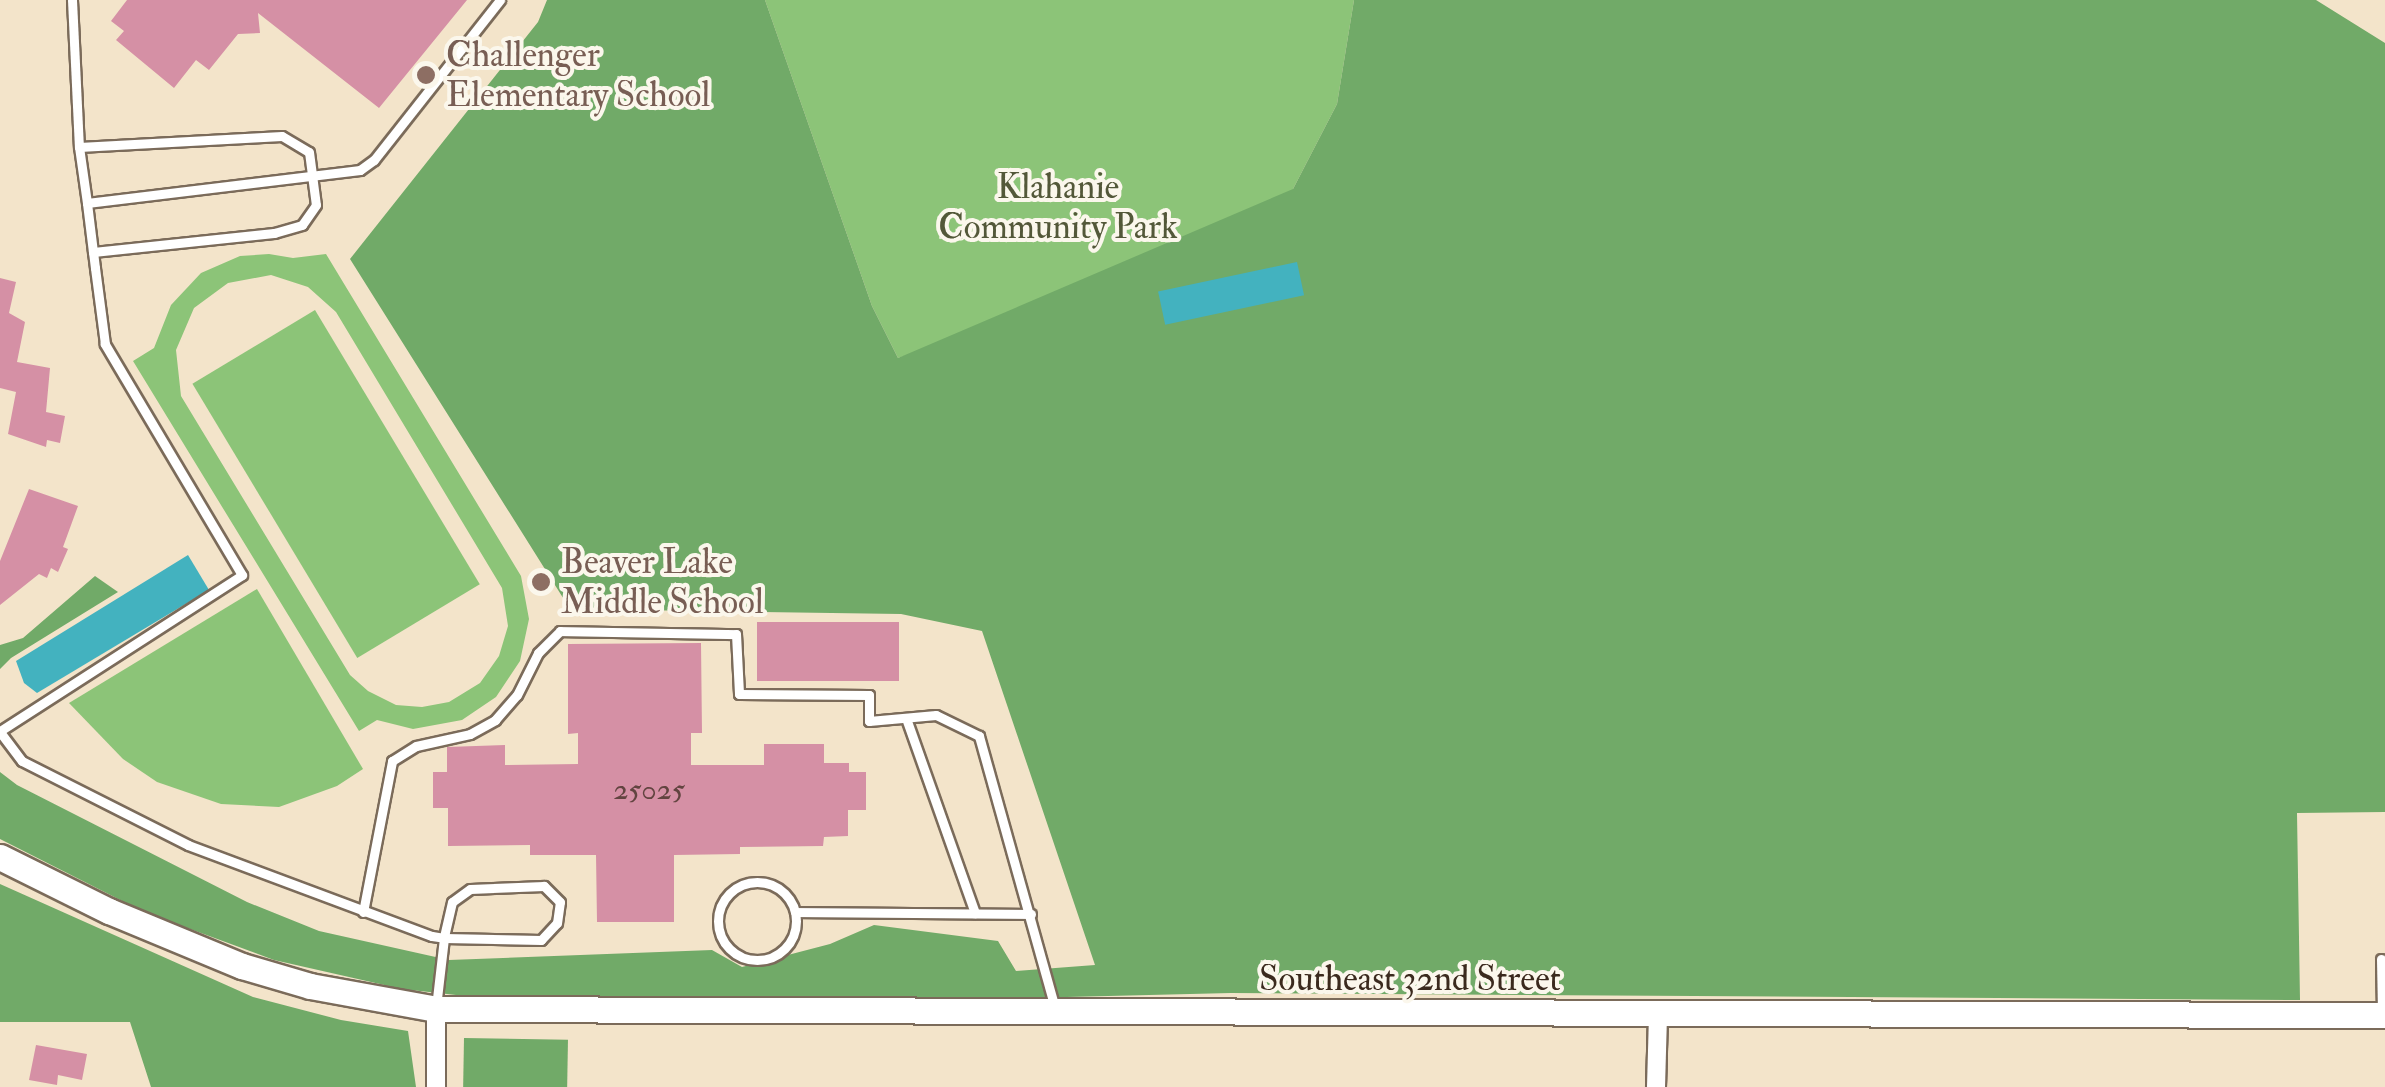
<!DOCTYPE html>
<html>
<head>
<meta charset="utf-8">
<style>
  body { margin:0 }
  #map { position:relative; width:2385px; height:1087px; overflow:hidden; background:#f3e4ca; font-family:"IM FELL Double Pica",serif }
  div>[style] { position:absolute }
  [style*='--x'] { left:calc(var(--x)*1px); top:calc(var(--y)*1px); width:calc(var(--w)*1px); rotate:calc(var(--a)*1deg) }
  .green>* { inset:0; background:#8cc478; transform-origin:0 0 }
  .forest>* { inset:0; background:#71aa68; transform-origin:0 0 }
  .water>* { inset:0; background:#43b2bf; transform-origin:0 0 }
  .building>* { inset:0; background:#d590a5; transform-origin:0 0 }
  .roads { filter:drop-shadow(2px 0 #7b6b5a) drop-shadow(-2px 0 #7b6b5a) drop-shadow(0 2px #7b6b5a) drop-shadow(0 -2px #7b6b5a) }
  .lane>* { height:9px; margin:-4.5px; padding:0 4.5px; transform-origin:4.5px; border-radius:4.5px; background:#fff }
  .lane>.ring { margin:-4.5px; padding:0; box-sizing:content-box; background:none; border:9px solid #fff; border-radius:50% }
  .street>* { height:18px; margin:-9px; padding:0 9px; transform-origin:9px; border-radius:9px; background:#fff }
  .secondary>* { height:25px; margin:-12.5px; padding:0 12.5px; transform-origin:12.5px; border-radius:12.5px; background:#fff }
  .dots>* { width:28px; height:28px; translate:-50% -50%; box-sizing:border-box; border:5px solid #fbf7ec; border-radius:50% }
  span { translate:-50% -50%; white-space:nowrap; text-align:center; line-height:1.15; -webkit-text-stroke:8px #fbf7ec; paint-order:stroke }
  .number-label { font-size:30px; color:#624440 }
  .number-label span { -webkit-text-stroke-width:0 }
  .education-label { font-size:35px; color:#785e54 }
  .left { translate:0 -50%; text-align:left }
  .park-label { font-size:35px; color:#535839 }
  .street-label { font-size:35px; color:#3b2a1e }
</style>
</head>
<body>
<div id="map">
  <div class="green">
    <i style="clip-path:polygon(765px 0,1354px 0,1337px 104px,1293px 189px,1334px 221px,898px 358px,872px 306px)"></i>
    <i style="clip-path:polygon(evenodd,269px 254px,293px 258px,326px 254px,521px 576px,529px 619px,520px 661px,496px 697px,462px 720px,413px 729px,377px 720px,359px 731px,133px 361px,154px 348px,171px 305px,201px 273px,240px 256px,269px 254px,271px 275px,308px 287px,336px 312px,502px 588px,508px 626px,499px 656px,480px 683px,449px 702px,422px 707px,396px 705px,368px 691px,350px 675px,181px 396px,176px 350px,194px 308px,228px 283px,271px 275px)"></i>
    <i style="left:315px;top:310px;width:320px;height:143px;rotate:59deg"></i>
    <i style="clip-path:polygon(257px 589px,363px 769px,337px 786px,279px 807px,221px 804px,157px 782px,123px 759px,69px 703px)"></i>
  </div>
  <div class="forest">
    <i style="clip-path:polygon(547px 0,765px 0,872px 306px,898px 358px,1293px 189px,1337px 104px,1354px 0,2316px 0,2385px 43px,2385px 812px,2297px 813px,2300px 1000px,1231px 993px,910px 1001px,510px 1001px,402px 989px,274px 960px,144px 912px,0 839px,0 772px,17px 785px,247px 902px,319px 931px,449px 960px,712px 950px,742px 967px,830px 944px,874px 925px,998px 941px,1016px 971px,1095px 965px,982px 631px,901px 614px,570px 609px,350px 259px,538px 22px)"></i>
    <i style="clip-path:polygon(95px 576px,118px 592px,11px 658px,0 669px,0 645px,23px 638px)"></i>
    <i style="clip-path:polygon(0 884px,253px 997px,341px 1020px,408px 1031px,416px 1087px,151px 1087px,130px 1022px,0 1022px)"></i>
    <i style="left:464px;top:1038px;width:104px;height:49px;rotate:1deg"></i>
  </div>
  <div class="water">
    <i style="left:1297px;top:262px;width:34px;height:142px;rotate:78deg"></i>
    <i style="clip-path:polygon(188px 555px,209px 590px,37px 693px,24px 683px,16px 661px)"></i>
  </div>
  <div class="building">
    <i style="clip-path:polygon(127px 0,467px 0,379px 108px,258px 13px,260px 33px,238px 34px,209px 70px,196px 60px,174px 88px,116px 40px,124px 31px,111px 21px)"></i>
    <i style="clip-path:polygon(0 278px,16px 282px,9px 313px,25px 322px,17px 362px,50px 368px,46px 412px,65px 416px,60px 443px,47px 440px,46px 447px,8px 434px,16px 392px,0 388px)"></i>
    <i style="clip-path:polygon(29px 489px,78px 506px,63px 547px,68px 549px,58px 572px,51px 568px,47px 578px,39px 574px,0 605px,0 561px)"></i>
    <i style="left:757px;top:622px;width:142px;height:59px"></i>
    <i style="clip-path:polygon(701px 643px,702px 733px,691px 733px,691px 765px,764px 765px,764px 744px,824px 744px,824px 763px,849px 763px,849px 772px,866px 772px,866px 810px,848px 810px,848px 836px,824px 837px,823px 846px,740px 847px,740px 854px,674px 855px,674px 922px,597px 922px,596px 855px,530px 855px,530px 845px,448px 846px,448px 808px,433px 808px,433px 772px,447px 772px,447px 747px,505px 745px,505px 765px,578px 764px,578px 733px,568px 734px,568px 644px)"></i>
    <i style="clip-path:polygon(36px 1045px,87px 1054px,82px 1080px,58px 1075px,57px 1085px,29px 1080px)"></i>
  </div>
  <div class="roads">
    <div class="lane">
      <i style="--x:72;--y:0;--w:147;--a:87.3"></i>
      <i style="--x:87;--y:203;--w:275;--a:-6.9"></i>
      <i style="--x:360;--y:170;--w:17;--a:-36"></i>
      <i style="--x:374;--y:160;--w:204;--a:-51.8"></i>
      <i style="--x:907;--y:721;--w:204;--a:70.5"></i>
      <i style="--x:0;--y:731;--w:288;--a:-32.8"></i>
      <i style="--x:242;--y:575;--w:269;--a:-120.7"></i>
      <i style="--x:105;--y:344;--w:77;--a:-97.5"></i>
      <i style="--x:95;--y:268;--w:16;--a:-97"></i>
      <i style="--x:93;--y:252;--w:49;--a:-97"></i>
      <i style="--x:87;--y:203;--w:57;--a:-98.1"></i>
      <i style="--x:79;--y:147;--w:203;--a:-3.1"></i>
      <i style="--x:282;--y:136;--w:31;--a:31"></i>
      <i style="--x:309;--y:152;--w:53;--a:82.5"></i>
      <i style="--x:316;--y:205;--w:24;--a:125"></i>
      <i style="--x:302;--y:225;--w:29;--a:164"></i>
      <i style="--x:274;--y:233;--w:182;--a:174"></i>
      <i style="--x:0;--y:732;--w:36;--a:53"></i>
      <i style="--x:22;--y:761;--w:186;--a:26.8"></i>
      <i style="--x:188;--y:845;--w:260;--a:20.5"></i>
      <i style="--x:432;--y:936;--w:12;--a:9"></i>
      <i style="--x:444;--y:938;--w:97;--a:1.2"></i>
      <i style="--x:541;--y:940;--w:23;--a:-47"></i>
      <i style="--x:557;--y:923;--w:21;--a:-82"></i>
      <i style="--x:560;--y:902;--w:23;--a:-135"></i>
      <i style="--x:544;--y:886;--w:74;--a:177.7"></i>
      <i style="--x:470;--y:889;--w:22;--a:144"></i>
      <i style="--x:452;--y:902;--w:37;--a:103"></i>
      <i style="--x:444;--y:938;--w:69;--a:96.6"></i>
      <i class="ring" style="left:718px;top:882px;width:69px;height:69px"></i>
      <i style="--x:363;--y:912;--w:154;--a:-79.1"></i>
      <i style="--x:392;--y:761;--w:28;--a:-32"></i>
      <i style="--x:416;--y:746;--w:55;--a:-12.5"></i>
      <i style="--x:470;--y:734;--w:29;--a:-29"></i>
      <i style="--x:495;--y:720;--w:33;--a:-49"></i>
      <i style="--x:517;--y:695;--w:47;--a:-63.4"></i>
      <i style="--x:538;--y:653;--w:31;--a:-45"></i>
      <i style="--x:560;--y:631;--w:176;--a:1"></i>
      <i style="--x:736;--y:634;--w:60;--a:87.1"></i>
      <i style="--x:739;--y:694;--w:130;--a:0.4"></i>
      <i style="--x:869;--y:695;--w:26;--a:90"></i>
      <i style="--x:869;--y:721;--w:67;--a:-5.1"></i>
      <i style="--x:936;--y:715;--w:48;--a:26"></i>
      <i style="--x:979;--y:736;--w:283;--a:74.4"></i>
      <i style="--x:795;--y:912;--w:236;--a:0.5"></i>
      <i style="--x:2381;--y:959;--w:53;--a:88.9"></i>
    </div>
    <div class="street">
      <i style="--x:436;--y:1087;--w:78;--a:-90"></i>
      <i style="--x:1656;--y:1087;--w:72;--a:-88.4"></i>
    </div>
    <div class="secondary">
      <i style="--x:0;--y:857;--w:122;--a:26.4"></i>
      <i style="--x:109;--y:911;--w:144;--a:22.5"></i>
      <i style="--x:242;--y:966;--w:71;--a:16.4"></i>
      <i style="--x:310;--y:986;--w:128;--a:10.3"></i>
      <i style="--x:436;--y:1009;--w:1949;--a:0.18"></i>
    </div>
  </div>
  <div class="dots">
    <i style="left:426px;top:75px;background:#8d6e63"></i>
    <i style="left:541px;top:582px;background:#8d6e63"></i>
  </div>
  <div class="number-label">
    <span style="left:649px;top:790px">25025</span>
  </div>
  <div class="education-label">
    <span class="left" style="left:446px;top:75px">Challenger<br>Elementary School</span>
    <span class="left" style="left:561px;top:582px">Beaver Lake<br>Middle School</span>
  </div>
  <div class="park-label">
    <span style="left:1058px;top:207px">Klahanie<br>Community Park</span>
  </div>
  <div class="street-label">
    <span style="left:1410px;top:979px">Southeast 32nd Street</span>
  </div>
</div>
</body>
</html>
